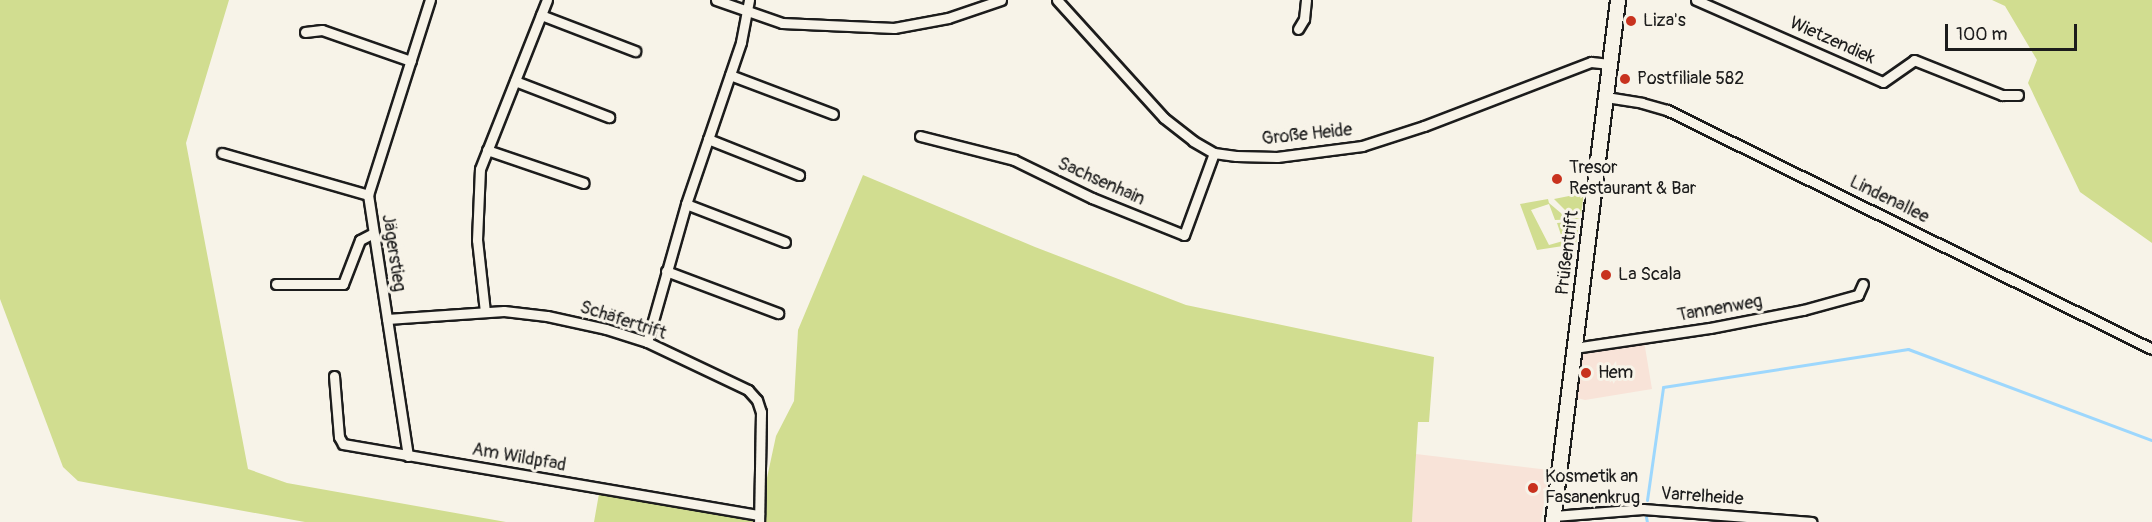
<!DOCTYPE html>
<html>
<head>
<meta charset="utf-8">
<style>
  body { margin:0 }
  #map { position:relative; width:2152px; height:522px; overflow:hidden; background:#f7f3e8; font-family:Pangolin,sans-serif }
  div>[style] { position:absolute }
  [style*='--x'] { left:calc(var(--x)*1px); top:calc(var(--y)*1px); width:calc(var(--w)*1px); rotate:calc(var(--a)*1deg) }
  .built>* { inset:0; background:#f8e3d8 }
  .green>* { inset:0; background:#d1dd90 }
  .stream>* { height:3px; margin:-1.5px; padding:0 1.5px; transform-origin:1.5px; border-radius:1.5px; background:#9dd7fd }
  .roads { filter:drop-shadow(2px 0 #1c1c1c) drop-shadow(-2px 0 #1c1c1c) drop-shadow(0 2px #1c1c1c) drop-shadow(0 -2px #1c1c1c) }
  .street>* { height:9px; margin:-4.5px; padding:0 4.5px; transform-origin:4.5px; border-radius:4.5px; background:#f7f3e8 }
  .secondary>* { height:14px; margin:-7px; padding:0 7px; transform-origin:7px; border-radius:7px; background:#f7f3e8 }
  .dots>* { width:16px; height:16px; translate:-50% -50%; box-sizing:border-box; border:3px solid #f7f3e8; border-radius:50% }
  span { translate:-50% -50%; white-space:nowrap; text-align:center; line-height:1.15; -webkit-text-stroke:6px #f7f3e8; paint-order:stroke }
  .poi-label { font-size:18px; color:#1c1c1c }
  .left { translate:0 -50%; text-align:left }
  .street-label { font-size:18px; color:#1c1c1c }
  .scale { position:absolute; left:1945px; top:24px; width:132px; height:27px; box-sizing:border-box; border:3px solid #1c1c1c; border-top:0; padding-left:8px; font-size:18px; line-height:21px; white-space:nowrap; color:#1c1c1c; -webkit-text-stroke:4px #f7f3e8; paint-order:stroke }
</style>
</head>
<body>
<div id="map">
  <div class="built">
    <i style="clip-path:polygon(1644px 341px,1652px 389px,1585px 400px,1577px 398px,1583px 350px)"></i>
    <i style="clip-path:polygon(1416px 454px,1549px 470px,1541px 522px,1412px 522px)"></i>
  </div>
  <div class="green">
    <i style="clip-path:polygon(0 0,229px 0,186px 143px,248px 469px,287px 483px,506px 522px,305px 522px,78px 481px,63px 467px,0 299px)"></i>
    <i style="clip-path:polygon(1992px 0,2152px 0,2152px 243px,2080px 192px,2028px 83px,2037px 60px,2005px 6px)"></i>
    <i style="clip-path:polygon(863px 175px,1035px 247px,1186px 305px,1434px 357px,1429px 422px,1418px 422px,1412px 522px,594px 522px,600px 488px,759px 515px,776px 436px,794px 401px,798px 330px)"></i>
    <i style="clip-path:polygon(1584px 193px,1581px 214px,1565px 210px,1554px 199px)"></i>
    <i style="clip-path:polygon(1548px 199px,1549px 203px,1562px 214px,1580px 219px,1555px 220px,1549px 204px,1531px 210px,1549px 245px,1563px 241px,1557px 223px,1569px 222px,1572px 229px,1574px 227px,1571px 222px,1579px 223px,1576px 244px,1537px 250px,1520px 204px)"></i>
  </div>
  <div class="stream">
    <i style="--x:1647;--y:500;--w:114;--a:-81.9"></i>
    <i style="--x:1663;--y:387;--w:248;--a:-8.8"></i>
    <i style="--x:1908;--y:349;--w:260;--a:20.5"></i>
    <i style="--x:1646;--y:517;--w:5;--a:79"></i>
  </div>
  <div class="roads">
    <div class="street">
      <i style="--x:716;--y:0;--w:70;--a:19.2"></i>
      <i style="--x:782;--y:23;--w:112;--a:2.6"></i>
      <i style="--x:894;--y:28;--w:55;--a:-10.5"></i>
      <i style="--x:948;--y:18;--w:56;--a:-18.8"></i>
      <i style="--x:1057;--y:0;--w:159;--a:47.8"></i>
      <i style="--x:1164;--y:118;--w:37;--a:38"></i>
      <i style="--x:1193;--y:141;--w:24;--a:30"></i>
      <i style="--x:1214;--y:153;--w:22;--a:8"></i>
      <i style="--x:1236;--y:156;--w:41;--a:1.4"></i>
      <i style="--x:1277;--y:157;--w:86;--a:-7.4"></i>
      <i style="--x:1362;--y:146;--w:65;--a:-17.9"></i>
      <i style="--x:1424;--y:126;--w:179;--a:-21"></i>
      <i style="--x:1591;--y:62;--w:19;--a:6"></i>
      <i style="--x:1696;--y:0;--w:204;--a:23.7"></i>
      <i style="--x:1883;--y:82;--w:38;--a:-35"></i>
      <i style="--x:1914;--y:60;--w:95;--a:21.7"></i>
      <i style="--x:2002;--y:95;--w:16;--a:0"></i>
      <i style="--x:541;--y:15;--w:101;--a:21"></i>
      <i style="--x:1298;--y:29;--w:12;--a:-59"></i>
      <i style="--x:1304;--y:19;--w:19;--a:-84"></i>
      <i style="--x:305;--y:32;--w:17;--a:-7"></i>
      <i style="--x:322;--y:30;--w:94;--a:19.2"></i>
      <i style="--x:730;--y:75;--w:110;--a:20.7"></i>
      <i style="--x:515;--y:81;--w:101;--a:21"></i>
      <i style="--x:1606;--y:97;--w:36;--a:9"></i>
      <i style="--x:1642;--y:103;--w:26;--a:16"></i>
      <i style="--x:1667;--y:110;--w:541;--a:26.23"></i>
      <i style="--x:920;--y:136;--w:97;--a:14.3"></i>
      <i style="--x:1014;--y:160;--w:87;--a:26"></i>
      <i style="--x:1092;--y:198;--w:99;--a:21.9"></i>
      <i style="--x:1184;--y:235;--w:87;--a:-69.9"></i>
      <i style="--x:708;--y:139;--w:98;--a:21.6"></i>
      <i style="--x:487;--y:150;--w:102;--a:18.8"></i>
      <i style="--x:222;--y:153;--w:152;--a:16"></i>
      <i style="--x:686;--y:204;--w:106;--a:21"></i>
      <i style="--x:666;--y:271;--w:120;--a:20.6"></i>
      <i style="--x:276;--y:284;--w:67;--a:0"></i>
      <i style="--x:343;--y:284;--w:47;--a:-68.9"></i>
      <i style="--x:360;--y:240;--w:13;--a:-27"></i>
      <i style="--x:485;--y:312;--w:72;--a:-96.3"></i>
      <i style="--x:477;--y:240;--w:71;--a:-87.6"></i>
      <i style="--x:480;--y:169;--w:182;--a:-68.4"></i>
      <i style="--x:387;--y:319;--w:117;--a:-3.9"></i>
      <i style="--x:504;--y:311;--w:43;--a:6.6"></i>
      <i style="--x:547;--y:316;--w:60;--a:12.4"></i>
      <i style="--x:606;--y:329;--w:43;--a:17.6"></i>
      <i style="--x:647;--y:342;--w:112;--a:25.4"></i>
      <i style="--x:748;--y:390;--w:13;--a:48"></i>
      <i style="--x:757;--y:400;--w:13;--a:72"></i>
      <i style="--x:761;--y:412;--w:110;--a:91"></i>
      <i style="--x:647;--y:342;--w:143;--a:-74.2"></i>
      <i style="--x:686;--y:204;--w:171;--a:-71.2"></i>
      <i style="--x:741;--y:42;--w:43;--a:-79.2"></i>
      <i style="--x:1574;--y:348;--w:137;--a:-8.4"></i>
      <i style="--x:1710;--y:328;--w:95;--a:-11"></i>
      <i style="--x:1803;--y:310;--w:57;--a:-15.3"></i>
      <i style="--x:1858;--y:295;--w:12;--a:-66"></i>
      <i style="--x:334;--y:376;--w:61;--a:85.3"></i>
      <i style="--x:339;--y:437;--w:8;--a:60"></i>
      <i style="--x:343;--y:444;--w:422;--a:9.7"></i>
      <i style="--x:408;--y:456;--w:264;--a:-98.7"></i>
      <i style="--x:368;--y:195;--w:205;--a:-72.4"></i>
      <i style="--x:1554;--y:516;--w:89;--a:-4.5"></i>
      <i style="--x:1643;--y:509;--w:169;--a:4.4"></i>
    </div>
    <div class="secondary">
      <i style="--x:1553;--y:522;--w:526;--a:-82.9"></i>
    </div>
  </div>
  <div class="dots">
    <i style="left:1631px;top:21px;background:#c8321e"></i>
    <i style="left:1625px;top:79px;background:#c8321e"></i>
    <i style="left:1557px;top:179px;background:#c8321e"></i>
    <i style="left:1606px;top:275px;background:#c8321e"></i>
    <i style="left:1586px;top:373px;background:#c8321e"></i>
    <i style="left:1533px;top:488px;background:#c8321e"></i>
  </div>
  <div class="poi-label">
    <span class="left" style="left:1643px;top:21px">Liza's</span>
    <span class="left" style="left:1637px;top:79px">Postfiliale 582</span>
    <span class="left" style="left:1569px;top:179px">Tresor<br>Restaurant &amp; Bar</span>
    <span class="left" style="left:1618px;top:275px">La Scala</span>
    <span class="left" style="left:1598px;top:373px">Hem</span>
    <span class="left" style="left:1545px;top:488px">Kosmetik an<br>Fasanenkrug</span>
  </div>
  <div class="street-label">
    <span style="left:1832px;top:41px;rotate:24deg">Wietzendiek</span>
    <span style="left:1307px;top:135px;rotate:-6deg">Große Heide</span>
    <span style="left:1101px;top:182px;rotate:24deg">Sachsenhain</span>
    <span style="left:1889px;top:200px;rotate:26deg">Lindenallee</span>
    <span style="left:393px;top:253px;rotate:81deg">Jägerstieg</span>
    <span style="left:1568px;top:253px;rotate:-83deg">Prüßentrift</span>
    <span style="left:1720px;top:309px;rotate:-10deg">Tannenweg</span>
    <span style="left:623px;top:321px;rotate:18deg">Schäfertrift</span>
    <span style="left:519px;top:458px;rotate:10deg">Am Wildpfad</span>
    <span style="left:1702px;top:497px;rotate:4deg">Varrelheide</span>
  </div>
  <div class="scale">100 m</div>
</div>
</body>
</html>
